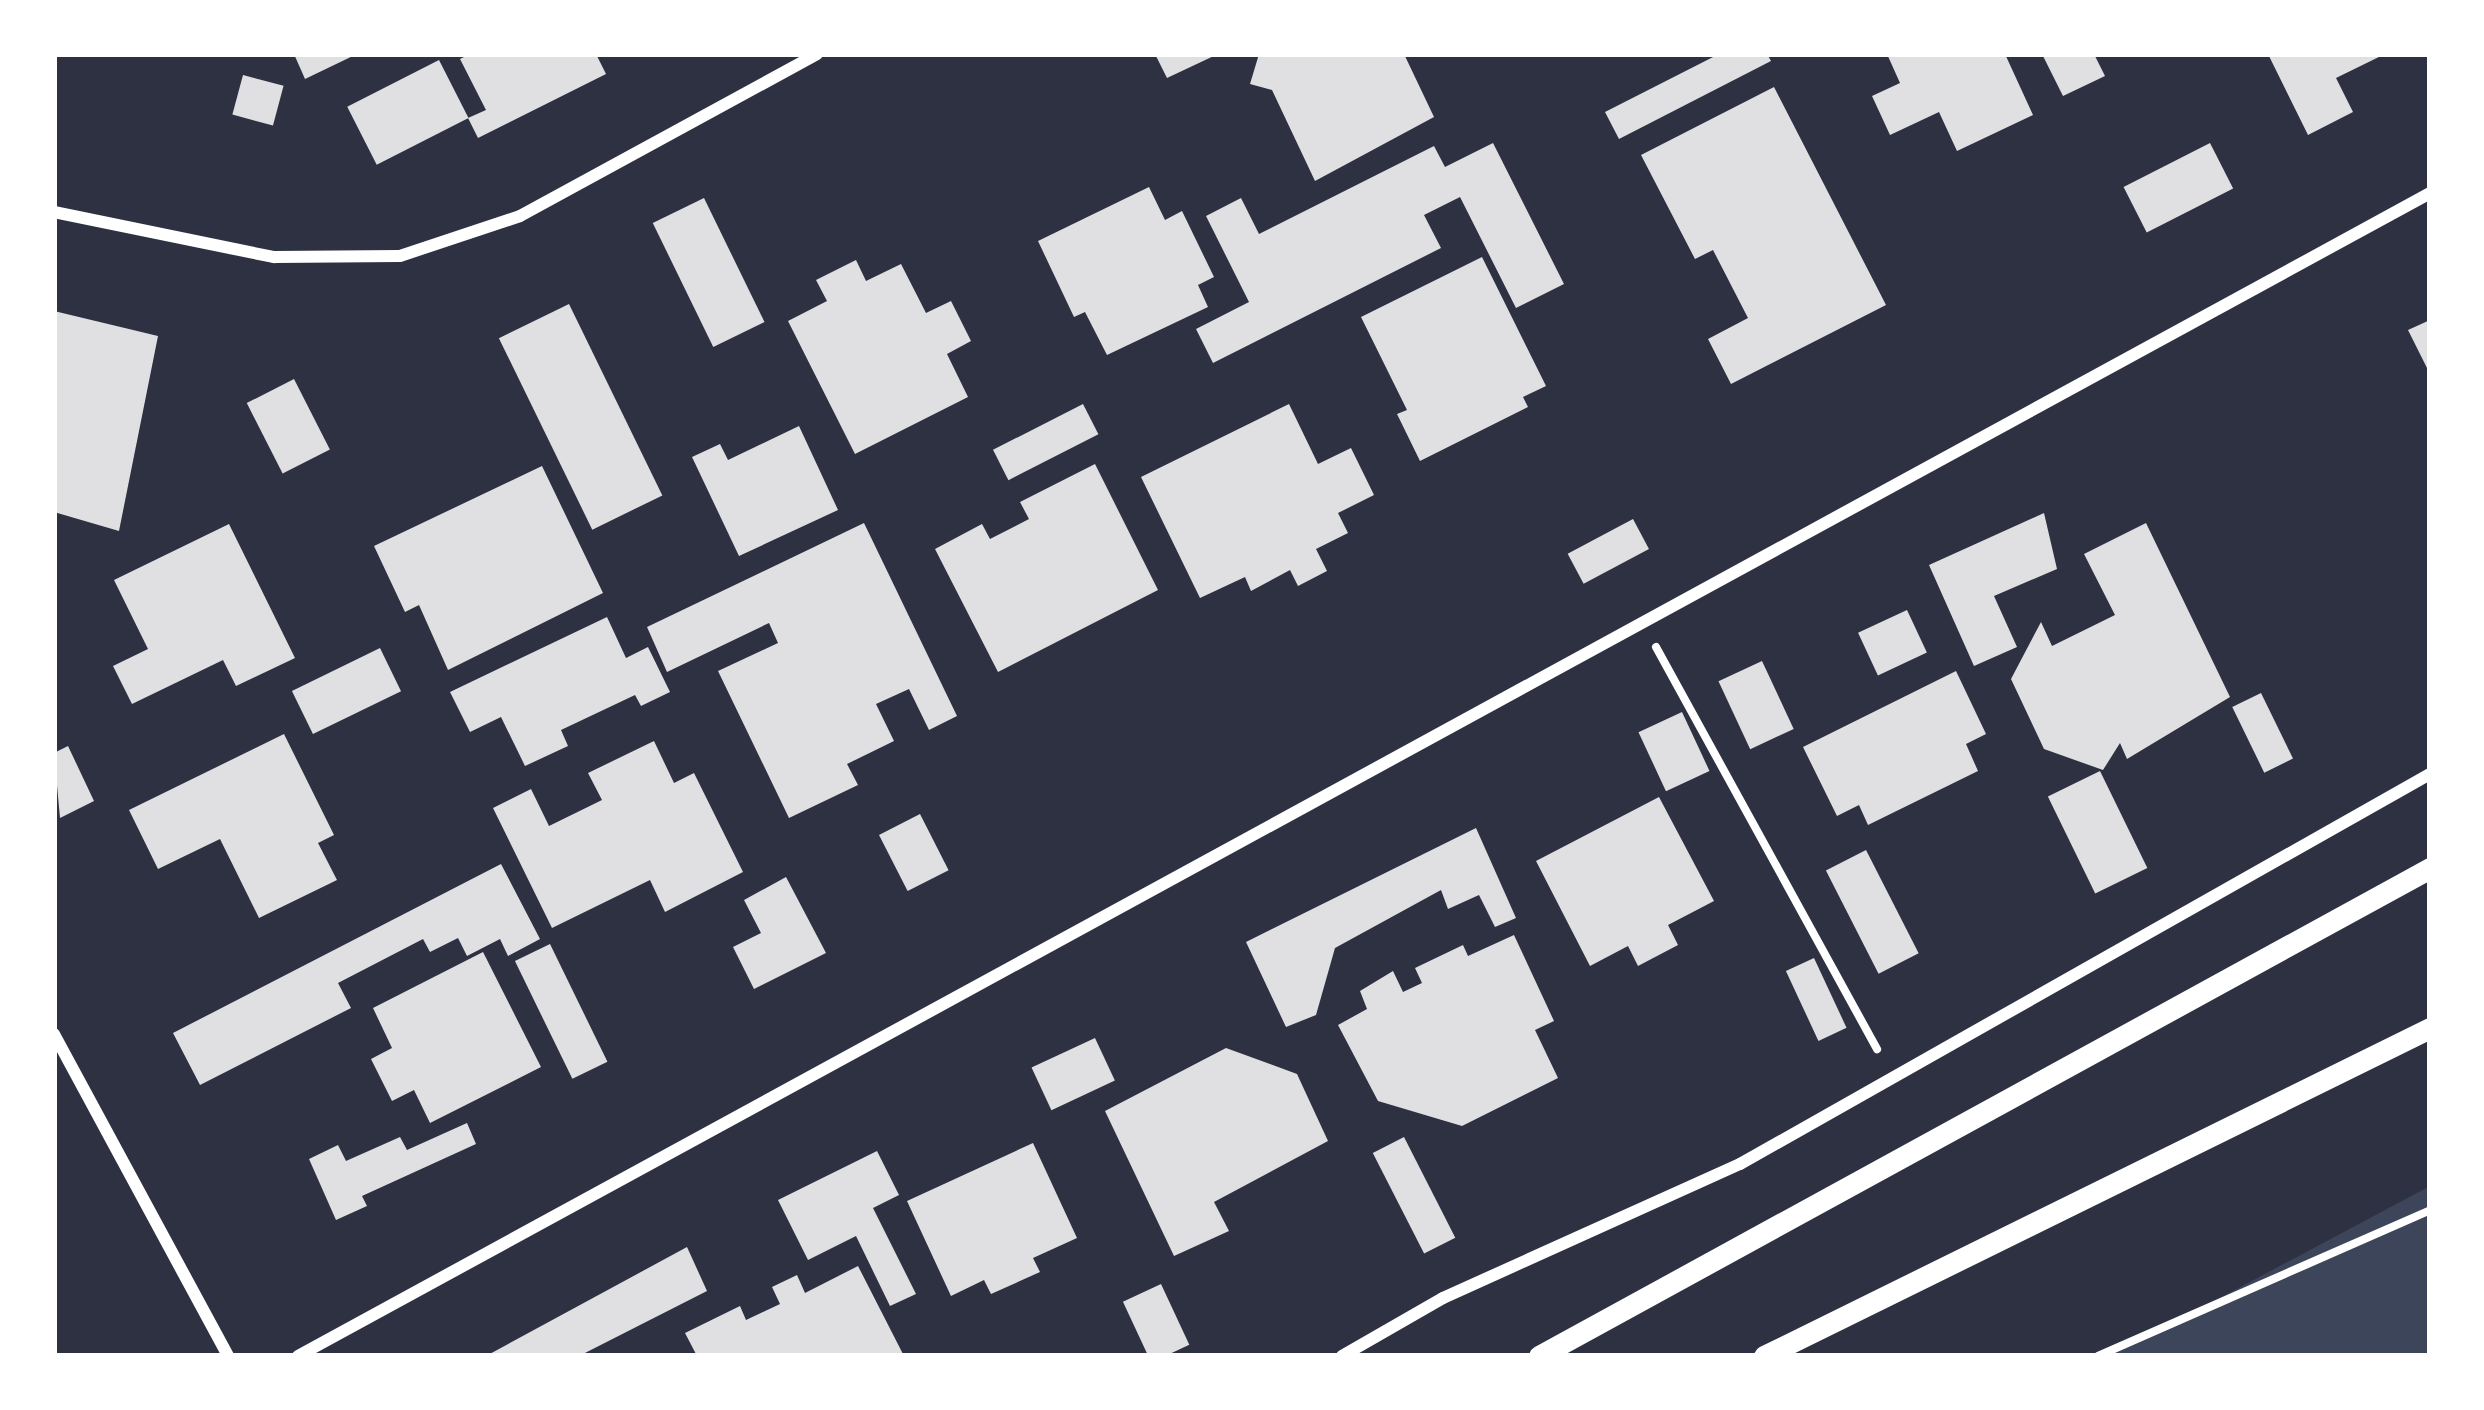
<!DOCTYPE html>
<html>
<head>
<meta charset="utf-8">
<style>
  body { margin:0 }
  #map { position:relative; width:2484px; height:1410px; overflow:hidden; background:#2d3142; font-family:Commissioner,sans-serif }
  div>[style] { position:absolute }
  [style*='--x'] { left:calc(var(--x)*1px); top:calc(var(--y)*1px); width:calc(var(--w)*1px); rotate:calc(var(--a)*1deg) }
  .green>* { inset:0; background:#3c4559 }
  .building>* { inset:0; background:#e0e0e3; transform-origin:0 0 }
  .path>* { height:8px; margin:-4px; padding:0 4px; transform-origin:4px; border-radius:4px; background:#fff }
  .minor>* { height:12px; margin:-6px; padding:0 6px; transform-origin:6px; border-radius:6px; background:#fff }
  .tertiary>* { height:21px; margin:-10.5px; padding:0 10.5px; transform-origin:10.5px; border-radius:10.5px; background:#fff }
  span { translate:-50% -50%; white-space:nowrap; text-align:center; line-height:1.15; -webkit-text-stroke:12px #fff; paint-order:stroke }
  .frame { position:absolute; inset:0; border:57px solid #fff; pointer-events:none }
</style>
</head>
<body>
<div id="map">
  <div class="green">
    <i style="clip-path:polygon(2430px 1186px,2430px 1356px,2107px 1356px,2167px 1326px)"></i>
  </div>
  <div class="building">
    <i style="clip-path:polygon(294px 54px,357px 54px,305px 79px)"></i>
    <i style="clip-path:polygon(470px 54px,596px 54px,606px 74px,478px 138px,468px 118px,486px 110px,460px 59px)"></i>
    <i style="clip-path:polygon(1155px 54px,1218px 54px,1167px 78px)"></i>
    <i style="clip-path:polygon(1259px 54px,1404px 54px,1434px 117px,1315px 181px,1272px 90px,1250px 84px)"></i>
    <i style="clip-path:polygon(1719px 54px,1767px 54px,1771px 61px,1619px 139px,1605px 112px)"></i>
    <i style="clip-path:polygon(1887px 54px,2005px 54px,2033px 115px,1957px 151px,1939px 112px,1890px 135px,1872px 96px,1900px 83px)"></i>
    <i style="clip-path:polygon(2042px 54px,2094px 54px,2105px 76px,2063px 96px)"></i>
    <i style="clip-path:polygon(2268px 54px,2385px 54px,2336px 78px,2353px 112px,2308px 135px)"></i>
    <i style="left:439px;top:60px;width:65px;height:103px;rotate:63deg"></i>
    <i style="left:243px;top:75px;width:42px;height:41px;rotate:15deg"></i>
    <i style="clip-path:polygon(1774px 87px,1886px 305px,1731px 384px,1708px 339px,1748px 318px,1713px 250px,1695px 259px,1641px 155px)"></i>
    <i style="clip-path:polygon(1493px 143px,1564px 284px,1516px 308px,1460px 197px,1424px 215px,1441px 248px,1213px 363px,1196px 329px,1249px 302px,1206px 216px,1241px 198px,1259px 234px,1434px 146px,1445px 167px)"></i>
    <i style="left:2210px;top:143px;width:51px;height:97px;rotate:63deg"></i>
    <i style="clip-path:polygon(1149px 187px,1165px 220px,1182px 211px,1214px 277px,1198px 285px,1208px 307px,1107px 355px,1085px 312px,1074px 317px,1038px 241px)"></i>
    <i style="left:704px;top:198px;width:138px;height:57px;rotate:64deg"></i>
    <i style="clip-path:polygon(1482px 257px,1546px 386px,1523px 397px,1528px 407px,1420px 461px,1397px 414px,1407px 410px,1361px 317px)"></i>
    <i style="clip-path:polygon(856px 260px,866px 281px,901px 264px,926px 313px,951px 301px,971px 341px,947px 354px,968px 397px,855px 454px,788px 321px,827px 301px,816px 280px)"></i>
    <i style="left:569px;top:304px;width:213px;height:78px;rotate:64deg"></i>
    <i style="clip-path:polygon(54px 311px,158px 336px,119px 531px,54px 512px)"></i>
    <i style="clip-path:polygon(2430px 320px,2430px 374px,2408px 330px)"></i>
    <i style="left:294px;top:379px;width:79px;height:53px;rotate:63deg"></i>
    <i style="left:1083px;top:404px;width:34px;height:101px;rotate:63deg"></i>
    <i style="clip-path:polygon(1289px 404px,1318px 464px,1351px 448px,1374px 495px,1338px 513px,1348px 533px,1316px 549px,1327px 571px,1298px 586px,1290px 570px,1251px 591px,1245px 577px,1200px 598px,1141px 477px)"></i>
    <i style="clip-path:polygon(799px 426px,838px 510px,739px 556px,692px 457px,720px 444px,728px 460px)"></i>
    <i style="clip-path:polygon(1095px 464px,1158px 590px,998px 672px,935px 549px,982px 524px,990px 539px,1029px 519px,1020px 502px)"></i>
    <i style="clip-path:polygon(542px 466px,603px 593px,448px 670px,419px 605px,405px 612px,374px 546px)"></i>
    <i style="clip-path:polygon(2044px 513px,2057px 569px,1994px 596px,2017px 647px,1974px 666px,1929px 565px)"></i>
    <i style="left:1633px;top:519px;width:34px;height:74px;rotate:62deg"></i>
    <i style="clip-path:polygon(864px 523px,957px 716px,929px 730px,909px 689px,876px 704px,894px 741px,847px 764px,858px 785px,789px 818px,718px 671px,778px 643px,769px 623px,667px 672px,647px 627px)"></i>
    <i style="clip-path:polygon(2146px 523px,2230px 697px,2127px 759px,2120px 743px,2103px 770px,2044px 749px,2011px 679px,2041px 622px,2052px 646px,2115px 615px,2084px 554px)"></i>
    <i style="clip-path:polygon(229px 524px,295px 658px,236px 686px,223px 660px,132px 704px,113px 666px,148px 649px,114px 580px)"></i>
    <i style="left:1907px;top:610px;width:47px;height:54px;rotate:65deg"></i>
    <i style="clip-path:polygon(607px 617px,626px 658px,648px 647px,670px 692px,641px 706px,635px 695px,561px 730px,568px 746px,525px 766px,501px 717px,470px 732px,450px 692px)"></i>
    <i style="left:380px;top:648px;width:48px;height:98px;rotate:64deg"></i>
    <i style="left:1762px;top:661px;width:75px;height:48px;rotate:65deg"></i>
    <i style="clip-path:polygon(1956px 671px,1986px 734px,1966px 744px,1978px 771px,1868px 825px,1859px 805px,1837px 816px,1803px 747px)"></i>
    <i style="left:2261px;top:693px;width:73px;height:32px;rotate:64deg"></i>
    <i style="left:1682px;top:712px;width:65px;height:48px;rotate:65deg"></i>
    <i style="clip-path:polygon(284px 734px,334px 835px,318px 843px,337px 880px,259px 918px,220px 839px,158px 869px,129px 810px)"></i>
    <i style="clip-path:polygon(654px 741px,674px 783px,694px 773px,743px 872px,665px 912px,650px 880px,552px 928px,493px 808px,531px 789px,549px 826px,602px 800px,588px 773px)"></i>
    <i style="clip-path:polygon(68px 746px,94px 801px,60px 818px,54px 753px)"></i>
    <i style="left:2100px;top:771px;width:108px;height:58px;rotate:64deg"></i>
    <i style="clip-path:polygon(1659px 797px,1714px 901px,1668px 925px,1678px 945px,1638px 966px,1628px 946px,1590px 966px,1536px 861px)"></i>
    <i style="left:920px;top:814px;width:63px;height:46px;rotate:63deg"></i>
    <i style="clip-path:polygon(1476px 828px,1516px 918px,1495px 927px,1479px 895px,1448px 909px,1441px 890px,1335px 948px,1316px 1015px,1286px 1027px,1246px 942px)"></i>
    <i style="left:1866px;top:850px;width:116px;height:45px;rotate:63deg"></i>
    <i style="clip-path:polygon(501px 864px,540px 939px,508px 956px,500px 939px,467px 956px,458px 938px,430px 952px,423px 939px,338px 983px,351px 1008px,200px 1085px,173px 1033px)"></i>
    <i style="clip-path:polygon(786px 877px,826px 953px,754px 989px,733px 947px,761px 933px,744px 900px)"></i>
    <i style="clip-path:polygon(1514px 935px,1554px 1021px,1535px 1030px,1558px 1078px,1462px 1126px,1378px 1101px,1338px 1025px,1367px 1009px,1360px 991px,1393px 971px,1403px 992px,1422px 983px,1415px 968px,1463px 945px,1468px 956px)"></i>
    <i style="left:550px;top:944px;width:131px;height:39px;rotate:64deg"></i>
    <i style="clip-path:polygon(483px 952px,541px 1067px,430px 1123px,414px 1090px,392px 1101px,371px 1059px,392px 1048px,373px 1008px)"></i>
    <i style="left:1814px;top:958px;width:77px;height:31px;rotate:65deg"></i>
    <i style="left:1095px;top:1038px;width:47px;height:70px;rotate:65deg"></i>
    <i style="clip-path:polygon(1226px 1048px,1297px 1074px,1328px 1141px,1214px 1202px,1229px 1231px,1174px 1256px,1105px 1111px)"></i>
    <i style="clip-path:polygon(467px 1123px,476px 1144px,362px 1196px,367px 1206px,336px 1220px,309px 1159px,338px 1145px,346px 1161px,400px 1137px,407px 1150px)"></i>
    <i style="left:1404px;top:1137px;width:113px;height:35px;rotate:63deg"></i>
    <i style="clip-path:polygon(1033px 1143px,1077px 1238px,1033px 1258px,1040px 1272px,991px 1294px,984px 1280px,951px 1296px,907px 1201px)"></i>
    <i style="clip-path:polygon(877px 1151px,899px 1195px,873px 1208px,916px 1294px,890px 1306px,856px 1236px,808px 1260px,778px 1200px)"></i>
    <i style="clip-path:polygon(687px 1247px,707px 1291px,579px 1356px,486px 1356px)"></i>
    <i style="clip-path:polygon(858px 1266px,904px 1356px,697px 1356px,685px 1333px,740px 1306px,746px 1320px,780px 1304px,772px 1287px,797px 1275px,805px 1293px)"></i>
    <i style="left:1161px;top:1284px;width:67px;height:42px;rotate:65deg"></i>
  </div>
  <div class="path">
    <i style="--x:1656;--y:647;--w:459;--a:61.2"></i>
    <i style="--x:2098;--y:1356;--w:363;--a:-23.7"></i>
  </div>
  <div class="minor">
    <i style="--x:54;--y:212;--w:225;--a:11.6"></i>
    <i style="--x:274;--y:257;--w:126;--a:-0.5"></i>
    <i style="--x:400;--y:256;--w:126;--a:-18.4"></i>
    <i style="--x:520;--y:216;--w:338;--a:-28.6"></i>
    <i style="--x:54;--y:1034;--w:366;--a:61.6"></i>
    <i style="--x:298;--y:1356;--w:2429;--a:-28.61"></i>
    <i style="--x:1342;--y:1356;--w:116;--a:-29.9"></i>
    <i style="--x:1443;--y:1298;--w:326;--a:-24.3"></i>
    <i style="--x:1740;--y:1164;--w:793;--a:-29.48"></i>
  </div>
  <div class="tertiary">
    <i style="--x:1539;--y:1356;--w:1016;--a:-28.71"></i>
    <i style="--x:1764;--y:1356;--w:742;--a:-26.22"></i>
  </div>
  <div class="frame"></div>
</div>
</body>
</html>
